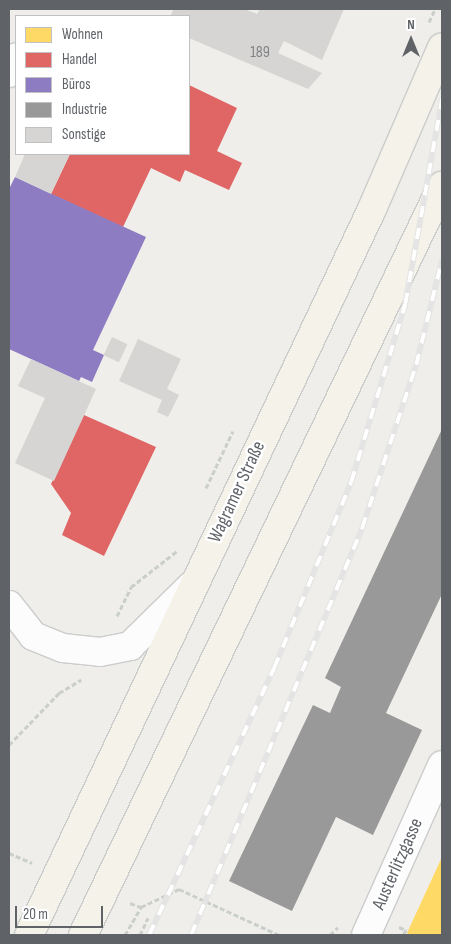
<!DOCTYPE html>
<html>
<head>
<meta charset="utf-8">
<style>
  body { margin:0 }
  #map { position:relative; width:451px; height:944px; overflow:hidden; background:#efeeea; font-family:"Sofia Sans Condensed",sans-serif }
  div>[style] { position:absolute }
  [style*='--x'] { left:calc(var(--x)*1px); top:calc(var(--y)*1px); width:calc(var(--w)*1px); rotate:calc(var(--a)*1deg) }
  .homes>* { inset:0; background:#ffd966 }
  .shops>* { inset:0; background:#e06666 }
  .offices>* { inset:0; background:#8e7cc3 }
  .industry>* { inset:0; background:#999 }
  .building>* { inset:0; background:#d6d5d3; transform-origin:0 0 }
  .path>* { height:3px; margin-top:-1.5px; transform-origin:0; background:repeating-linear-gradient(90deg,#cacfcc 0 5px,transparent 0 7.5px) }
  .roads { filter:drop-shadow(1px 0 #cbcccc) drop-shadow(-1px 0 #cbcccc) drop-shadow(0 1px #cbcccc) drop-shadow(0 -1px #cbcccc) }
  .minor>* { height:28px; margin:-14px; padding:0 14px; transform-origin:14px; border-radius:14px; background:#fdfcfc }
  .major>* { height:28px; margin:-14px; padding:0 14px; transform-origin:14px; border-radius:14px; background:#f4f2e9 }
  .rail>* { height:5.5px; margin-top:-2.75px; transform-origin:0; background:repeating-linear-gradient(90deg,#fff 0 11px,#e4e4e4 0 22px); box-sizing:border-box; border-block:1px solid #e4e4e4 }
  span { translate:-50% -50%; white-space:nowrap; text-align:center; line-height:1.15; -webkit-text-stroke:5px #fff; paint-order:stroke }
  .number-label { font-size:16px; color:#7e8184 }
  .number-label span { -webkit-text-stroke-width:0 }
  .street-label { font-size:19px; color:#5f6368 }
  .frame { position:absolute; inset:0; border:10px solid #5f6368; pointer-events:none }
  .legend { position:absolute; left:15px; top:15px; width:175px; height:140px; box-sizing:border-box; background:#fff; border:1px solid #bfc1c3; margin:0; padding:6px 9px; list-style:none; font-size:15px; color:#5f6368 }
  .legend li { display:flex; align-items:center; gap:10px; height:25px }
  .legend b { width:25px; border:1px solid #bfc1c3 }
  .north { position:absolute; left:386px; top:15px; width:50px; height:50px; -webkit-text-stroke:4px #fff; paint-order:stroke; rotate:0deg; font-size:14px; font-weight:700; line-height:20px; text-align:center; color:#5f6368 }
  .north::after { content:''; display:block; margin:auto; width:18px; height:22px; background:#5f6368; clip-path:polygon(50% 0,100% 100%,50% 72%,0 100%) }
  .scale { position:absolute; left:15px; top:906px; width:88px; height:22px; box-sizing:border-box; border:2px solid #5f6368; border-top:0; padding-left:6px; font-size:15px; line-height:18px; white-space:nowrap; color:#5f6368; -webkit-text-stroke:4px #fff; paint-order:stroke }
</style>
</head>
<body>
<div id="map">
  <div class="homes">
    <i style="clip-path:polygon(442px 857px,442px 935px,410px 935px,407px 933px)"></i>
  </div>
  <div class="shops">
    <i style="clip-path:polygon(189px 85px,237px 108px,217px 151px,242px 163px,229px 190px,185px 170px,180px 182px,151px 168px,123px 227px,51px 194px,70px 154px,189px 154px)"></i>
    <i style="clip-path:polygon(84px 415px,156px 447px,104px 556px,62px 535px,71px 513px,51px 484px)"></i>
  </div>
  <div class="offices">
    <i style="clip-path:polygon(15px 177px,146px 237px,93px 350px,104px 355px,92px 382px,81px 377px,79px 381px,9px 349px,9px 189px)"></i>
  </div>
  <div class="industry">
    <i style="clip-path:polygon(442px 429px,442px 594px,386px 713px,422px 730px,373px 835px,336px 817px,292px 911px,229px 881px,313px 705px,330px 713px,341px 687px,325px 678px)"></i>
  </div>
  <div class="building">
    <i style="clip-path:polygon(174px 9px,244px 9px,257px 14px,260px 9px,344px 9px,322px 60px,284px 41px,278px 53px,322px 73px,308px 89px,189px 38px,189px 16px,170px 16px)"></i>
    <i style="clip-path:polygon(25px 154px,70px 154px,51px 194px,15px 177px)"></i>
    <i style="left:112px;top:337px;width:17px;height:20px;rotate:25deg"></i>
    <i style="clip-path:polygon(138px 339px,181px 359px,167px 389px,179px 395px,168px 417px,157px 412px,162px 400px,119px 381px)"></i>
    <i style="clip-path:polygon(31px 359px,96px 389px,54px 481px,15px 463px,45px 398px,18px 386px)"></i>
  </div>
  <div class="path">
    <i style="--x:429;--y:22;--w:14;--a:-65"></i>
    <i style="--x:206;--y:488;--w:63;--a:-64.7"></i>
    <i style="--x:117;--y:616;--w:32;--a:-64"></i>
    <i style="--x:131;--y:587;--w:58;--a:-38"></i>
    <i style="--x:9;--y:745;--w:72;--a:-46.1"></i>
    <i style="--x:59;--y:693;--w:26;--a:-31"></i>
    <i style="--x:9;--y:853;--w:25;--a:23"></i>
    <i style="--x:130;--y:903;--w:12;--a:20"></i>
    <i style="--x:399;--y:927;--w:8;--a:23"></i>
    <i style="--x:406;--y:930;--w:6;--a:121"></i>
    <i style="--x:125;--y:935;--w:32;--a:-60"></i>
    <i style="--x:141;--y:907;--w:42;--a:-25.3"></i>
    <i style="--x:179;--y:889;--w:110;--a:24.7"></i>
    <i style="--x:140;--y:935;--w:19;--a:-65"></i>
    <i style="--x:330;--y:935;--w:11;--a:-45"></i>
  </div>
  <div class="roads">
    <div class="minor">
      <i style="--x:9;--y:73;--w:17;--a:-66"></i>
      <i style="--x:9;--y:605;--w:39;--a:52"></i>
      <i style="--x:33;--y:636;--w:32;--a:22"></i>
      <i style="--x:63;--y:648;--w:37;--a:6"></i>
      <i style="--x:100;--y:652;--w:31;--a:-11"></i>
      <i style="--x:130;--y:646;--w:86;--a:-44.5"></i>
      <i style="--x:366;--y:935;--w:186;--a:-65.9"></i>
    </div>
    <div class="major">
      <i style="--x:29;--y:935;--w:803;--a:-64.71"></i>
      <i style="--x:372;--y:209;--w:176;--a:-66.6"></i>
      <i style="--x:83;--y:935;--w:831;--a:-64.39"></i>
    </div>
  </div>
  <div class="rail">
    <i style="--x:149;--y:935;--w:295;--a:-64.9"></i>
    <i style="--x:274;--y:668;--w:201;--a:-67.5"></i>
    <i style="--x:351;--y:482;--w:186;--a:-73.1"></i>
    <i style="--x:405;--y:304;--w:208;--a:-79.8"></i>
    <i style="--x:191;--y:935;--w:441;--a:-67.2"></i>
    <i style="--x:362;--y:528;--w:172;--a:-71.7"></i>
    <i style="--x:416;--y:365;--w:109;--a:-76.2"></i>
  </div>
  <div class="number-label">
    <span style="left:260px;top:53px">189</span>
  </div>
  <div class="street-label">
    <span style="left:237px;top:492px;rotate:-65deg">Wagramer Straße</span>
    <span style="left:398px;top:864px;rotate:-66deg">Austerlitzgasse</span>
  </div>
  <div class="frame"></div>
  <ul class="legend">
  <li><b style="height:14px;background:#ffd966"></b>Wohnen</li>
  <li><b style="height:14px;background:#e06666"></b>Handel</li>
  <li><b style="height:14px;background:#8e7cc3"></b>Büros</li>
  <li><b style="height:14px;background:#999"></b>Industrie</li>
  <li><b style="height:14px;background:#d6d5d3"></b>Sonstige</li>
  </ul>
  <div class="north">N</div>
  <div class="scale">20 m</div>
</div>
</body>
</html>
